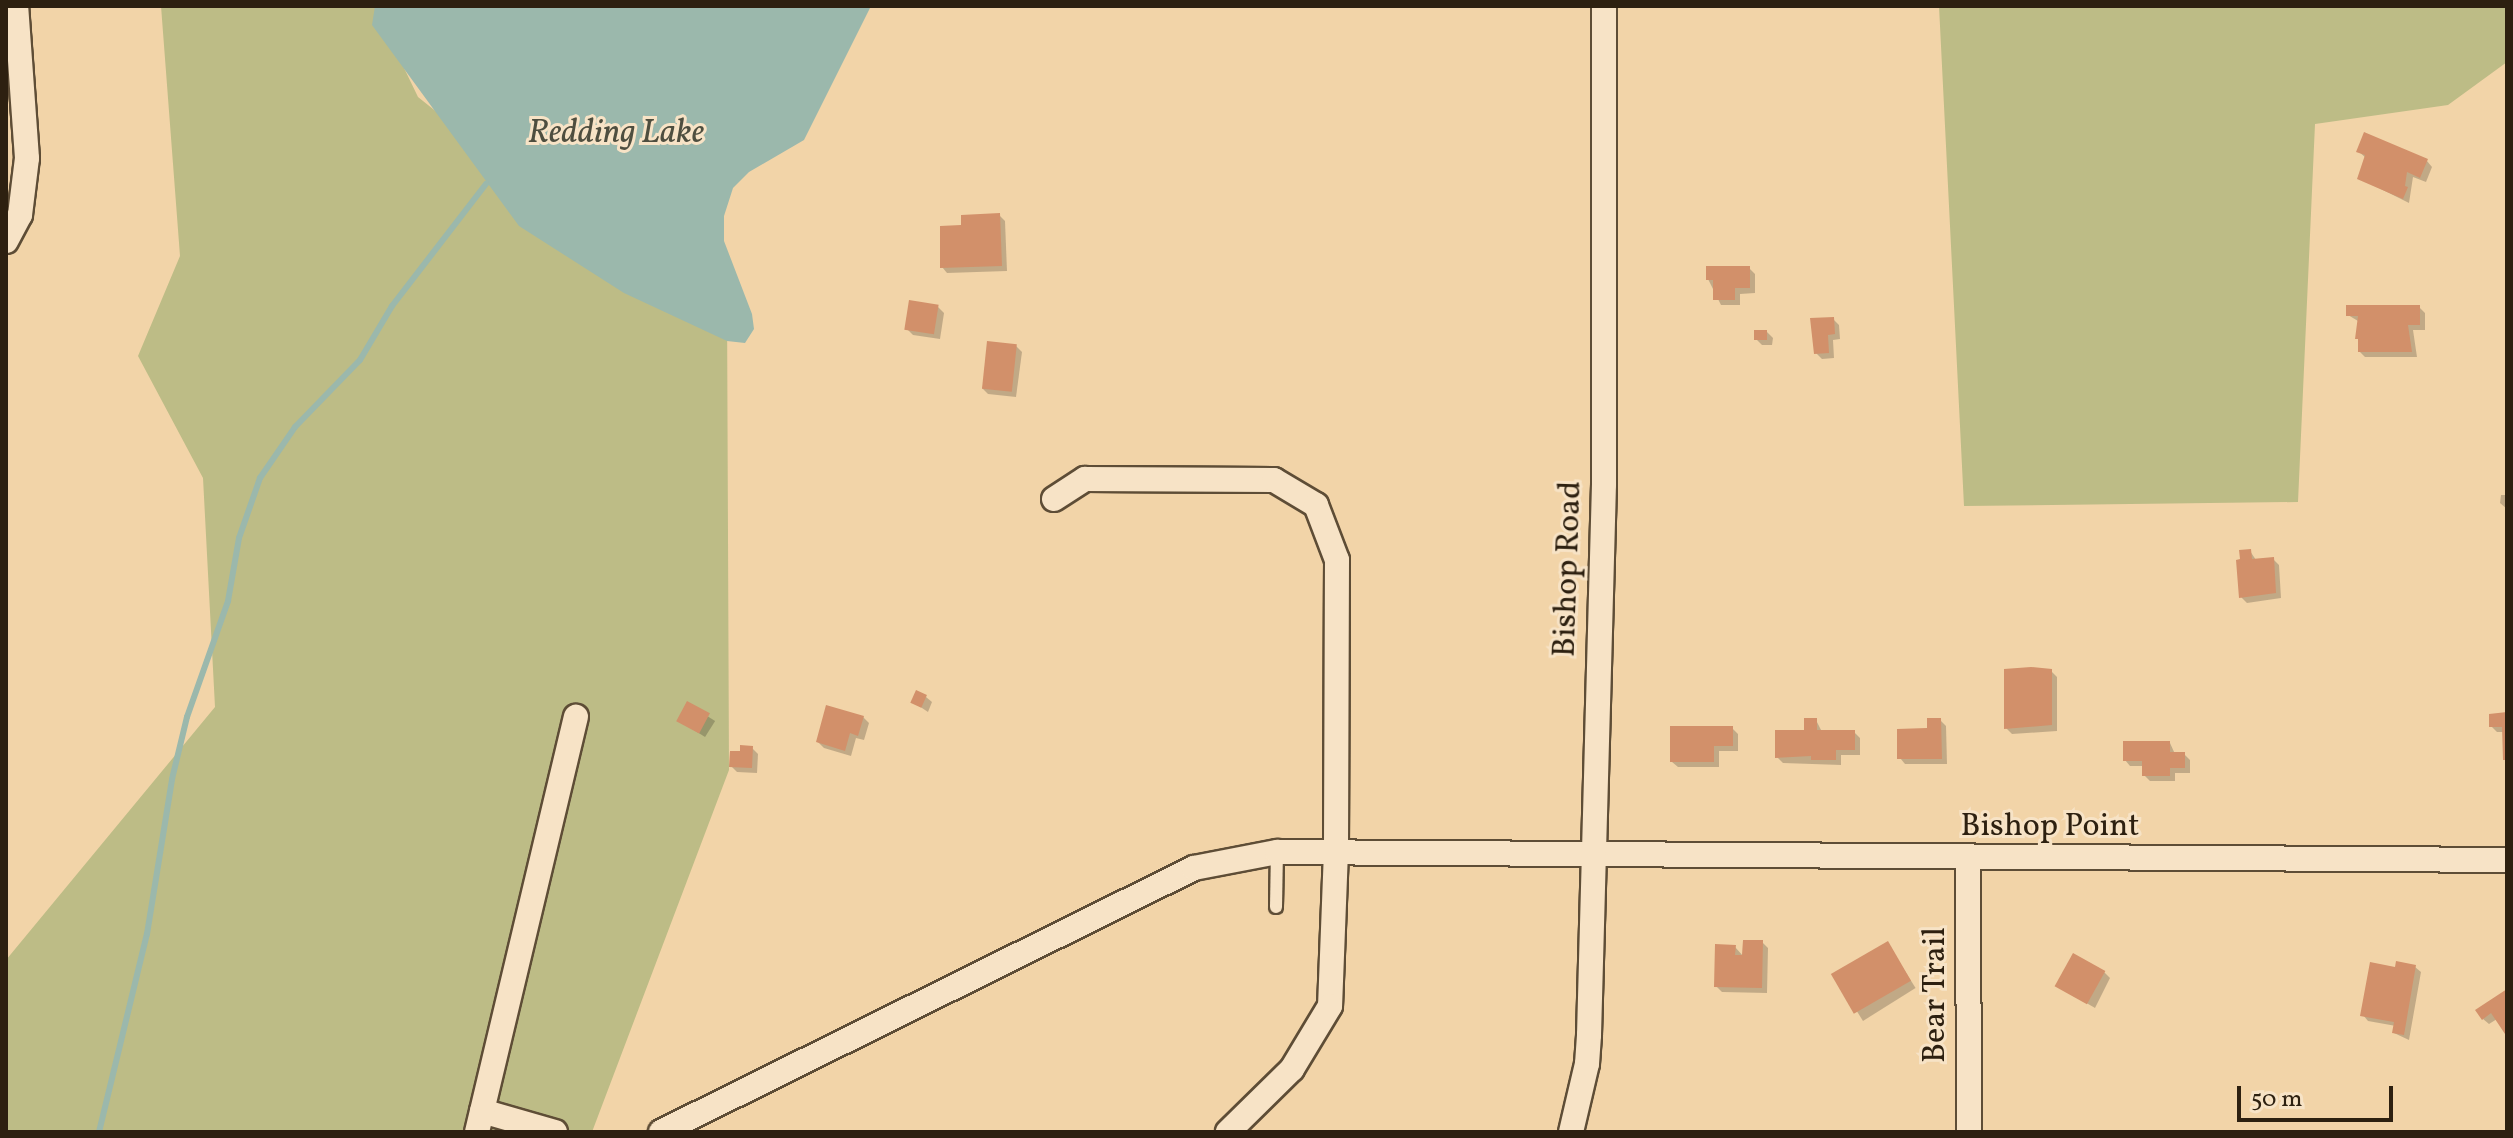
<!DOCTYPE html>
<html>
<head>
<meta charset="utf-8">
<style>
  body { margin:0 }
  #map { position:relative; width:2513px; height:1138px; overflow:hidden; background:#f2d4a8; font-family:Vollkorn,serif }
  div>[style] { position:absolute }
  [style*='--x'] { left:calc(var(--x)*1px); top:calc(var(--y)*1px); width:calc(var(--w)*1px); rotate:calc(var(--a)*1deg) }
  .green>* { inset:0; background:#bdbc86 }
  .water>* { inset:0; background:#9bb8ac }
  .shadow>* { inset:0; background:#0003; transform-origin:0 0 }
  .stream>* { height:6px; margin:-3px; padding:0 3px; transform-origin:3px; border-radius:3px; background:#9bb8ac }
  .building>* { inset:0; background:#d2906a; transform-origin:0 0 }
  .roads { filter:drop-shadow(2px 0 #5e4d36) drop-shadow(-2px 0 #5e4d36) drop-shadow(0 2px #5e4d36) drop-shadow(0 -2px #5e4d36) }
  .service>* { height:12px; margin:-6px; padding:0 6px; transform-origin:6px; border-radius:6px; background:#f7e3c6 }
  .minor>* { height:24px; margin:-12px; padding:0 12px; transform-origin:12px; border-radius:12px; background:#f7e3c6 }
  span { translate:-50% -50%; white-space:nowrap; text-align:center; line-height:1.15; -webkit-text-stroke:6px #f7e3c6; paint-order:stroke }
  .street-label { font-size:32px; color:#2d2010 }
  .water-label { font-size:34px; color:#4e4e3f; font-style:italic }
  .frame { position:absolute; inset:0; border:8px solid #2d2010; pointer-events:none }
  .scale { position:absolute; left:2237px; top:1086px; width:156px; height:36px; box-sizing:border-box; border:4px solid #2d2010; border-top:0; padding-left:10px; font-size:24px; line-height:28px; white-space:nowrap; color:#2d2010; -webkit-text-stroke:6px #f7e3c6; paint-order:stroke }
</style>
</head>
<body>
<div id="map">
  <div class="green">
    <i style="clip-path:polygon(161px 6px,378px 6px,378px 14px,418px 97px,503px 165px,727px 300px,729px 770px,592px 1132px,6px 1132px,6px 960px,215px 707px,203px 478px,138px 356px,180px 256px)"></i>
    <i style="clip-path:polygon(1939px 6px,2507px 6px,2507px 62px,2448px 105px,2315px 124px,2298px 502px,1964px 506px)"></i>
  </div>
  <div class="water">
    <i style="clip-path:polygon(375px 6px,871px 6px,804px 140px,749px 172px,733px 188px,724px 216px,724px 241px,752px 314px,754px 329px,745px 343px,727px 341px,624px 293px,519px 226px,372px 25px)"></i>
  </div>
  <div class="shadow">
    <i style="clip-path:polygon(2358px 151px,2427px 161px,2432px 167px,2426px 182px,2413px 177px,2409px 203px,2359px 178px,2366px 158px)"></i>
    <i style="clip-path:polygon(999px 215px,1005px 221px,1007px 271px,947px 273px,942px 267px,964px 227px)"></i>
    <i style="clip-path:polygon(1749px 268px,1755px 274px,1755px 293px,1740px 294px,1740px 305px,1721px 305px,1708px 279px)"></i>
    <i style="clip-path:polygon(938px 307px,944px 313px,940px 339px,913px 335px,907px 329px)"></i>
    <i style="clip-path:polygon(2419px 307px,2425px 313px,2425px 330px,2413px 330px,2417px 357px,2365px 357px,2359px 351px,2358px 321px,2348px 315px)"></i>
    <i style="clip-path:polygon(1833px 319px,1839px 325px,1840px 339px,1833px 340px,1834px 358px,1822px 359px,1816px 353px)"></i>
    <i style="clip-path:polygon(1767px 332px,1773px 338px,1772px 345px,1762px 345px,1756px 339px)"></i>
    <i style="clip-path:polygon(1016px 346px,1022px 352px,1016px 397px,988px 394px,982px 388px)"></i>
    <i style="clip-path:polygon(2501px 495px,2507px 495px,2507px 509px,2500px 503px)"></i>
    <i style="clip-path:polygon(2250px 551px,2256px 560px,2273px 559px,2279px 565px,2281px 598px,2247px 603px,2241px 597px)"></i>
    <i style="clip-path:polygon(2051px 671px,2057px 677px,2057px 731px,2012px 734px,2006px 728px)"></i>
    <i style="clip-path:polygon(926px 697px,932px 702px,928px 712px,913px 702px)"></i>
    <i style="left:688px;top:704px;width:32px;height:19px;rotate:32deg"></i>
    <i style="clip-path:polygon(2507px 715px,2507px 762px,2504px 732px,2497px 732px,2491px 726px)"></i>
    <i style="clip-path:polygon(863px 717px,869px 723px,864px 740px,856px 738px,851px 756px,824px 748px,818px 742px)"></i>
    <i style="clip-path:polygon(1816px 720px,1822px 732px,1854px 732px,1860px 738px,1860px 755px,1841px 755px,1841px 765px,1783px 763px,1777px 757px)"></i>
    <i style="clip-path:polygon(1940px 720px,1946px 726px,1947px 764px,1905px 764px,1900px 758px)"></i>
    <i style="clip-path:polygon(1732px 728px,1738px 734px,1738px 751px,1719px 751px,1719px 767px,1678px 767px,1672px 762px)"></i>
    <i style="clip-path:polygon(2170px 743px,2175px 754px,2184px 754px,2190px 760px,2190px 773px,2175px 773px,2175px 781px,2150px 781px,2144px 775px,2144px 766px,2130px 766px,2125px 760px)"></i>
    <i style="clip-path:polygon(752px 748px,758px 754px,757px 773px,737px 772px,731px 766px)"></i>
    <i style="clip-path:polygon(1762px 942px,1768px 948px,1767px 993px,1722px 992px,1716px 986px,1735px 947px,1744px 957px)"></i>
    <i style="left:1888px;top:944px;width:52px;height:62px;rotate:58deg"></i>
    <i style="clip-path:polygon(2415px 967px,2421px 972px,2409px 1040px,2394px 1033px,2396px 1026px,2368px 1021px,2363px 1015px,2397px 969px)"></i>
    <i style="clip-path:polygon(2104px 972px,2110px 978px,2095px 1008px,2059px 987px)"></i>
    <i style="clip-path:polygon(2507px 991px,2507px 1034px,2497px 1019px,2489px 1024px,2483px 1019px)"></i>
  </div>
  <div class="stream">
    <i style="--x:99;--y:1132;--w:204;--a:-76.4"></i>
    <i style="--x:147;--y:934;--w:157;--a:-80.8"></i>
    <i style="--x:172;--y:779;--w:64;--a:-76.4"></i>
    <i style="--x:187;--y:717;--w:123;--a:-70.5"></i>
    <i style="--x:228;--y:601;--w:64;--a:-80.1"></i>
    <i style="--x:239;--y:538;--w:64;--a:-70.7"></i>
    <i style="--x:260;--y:478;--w:62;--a:-55.5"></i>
    <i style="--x:295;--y:427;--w:93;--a:-45.9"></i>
    <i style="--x:360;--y:360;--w:63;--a:-59.3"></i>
    <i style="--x:392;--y:306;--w:154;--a:-52.4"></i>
  </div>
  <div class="building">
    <i style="clip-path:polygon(2364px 132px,2428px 159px,2420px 178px,2407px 172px,2405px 186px,2408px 187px,2403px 199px,2357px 179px,2365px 155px,2356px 152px)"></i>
    <i style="clip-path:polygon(1000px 213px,1002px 266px,940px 268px,940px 226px,961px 225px,961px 215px)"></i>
    <i style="clip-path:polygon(1706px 266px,1750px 266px,1750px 288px,1735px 288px,1735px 300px,1713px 300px,1713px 280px,1706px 280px)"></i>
    <i style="left:909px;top:300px;width:30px;height:30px;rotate:9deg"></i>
    <i style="clip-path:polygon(2346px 305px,2420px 305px,2420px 325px,2408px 325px,2412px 352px,2358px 352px,2358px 339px,2355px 339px,2358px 316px,2346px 316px)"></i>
    <i style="clip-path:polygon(1834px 317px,1835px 334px,1828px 335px,1829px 353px,1814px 354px,1810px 318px)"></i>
    <i style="left:1754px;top:330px;width:13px;height:10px"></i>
    <i style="left:987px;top:341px;width:30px;height:48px;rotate:6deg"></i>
    <i style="clip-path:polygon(2251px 549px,2252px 559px,2274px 557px,2276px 593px,2239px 598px,2236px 560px,2240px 559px,2239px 550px)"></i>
    <i style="clip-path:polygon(2031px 667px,2052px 669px,2052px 725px,2004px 729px,2004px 669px)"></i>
    <i style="left:916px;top:690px;width:12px;height:14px;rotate:24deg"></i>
    <i style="left:687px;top:701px;width:26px;height:23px;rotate:28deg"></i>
    <i style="clip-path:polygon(826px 705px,864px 716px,858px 736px,850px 733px,845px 751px,816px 742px)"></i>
    <i style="clip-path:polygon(2507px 712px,2507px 760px,2503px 760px,2502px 727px,2489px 727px,2489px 714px)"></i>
    <i style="clip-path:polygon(1804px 718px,1817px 718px,1817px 730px,1855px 730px,1855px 750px,1836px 750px,1836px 760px,1811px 760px,1811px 756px,1775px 758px,1775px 730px,1804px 730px)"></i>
    <i style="clip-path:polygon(1927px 718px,1941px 718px,1942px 759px,1897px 759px,1897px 729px,1927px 728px)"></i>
    <i style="clip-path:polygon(1670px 726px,1733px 726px,1733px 746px,1714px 746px,1714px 762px,1670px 762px)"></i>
    <i style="clip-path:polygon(2123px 741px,2170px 741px,2170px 752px,2185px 752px,2185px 768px,2170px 768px,2170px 776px,2142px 776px,2142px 761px,2123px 761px)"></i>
    <i style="clip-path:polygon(740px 745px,753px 746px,752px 768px,729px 767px,730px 751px,740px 751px)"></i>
    <i style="clip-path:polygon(1743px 940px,1763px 940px,1762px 988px,1714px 987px,1715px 944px,1736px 945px,1735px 955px,1742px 955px)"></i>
    <i style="left:1888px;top:941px;width:46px;height:66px;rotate:60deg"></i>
    <i style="left:2073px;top:953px;width:37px;height:38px;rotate:29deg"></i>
    <i style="clip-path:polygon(2396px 961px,2416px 965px,2404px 1035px,2392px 1033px,2394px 1022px,2360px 1016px,2370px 962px,2395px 967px)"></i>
    <i style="clip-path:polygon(2507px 989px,2507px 1037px,2491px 1013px,2482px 1020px,2475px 1010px)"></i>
  </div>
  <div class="roads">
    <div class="service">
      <i style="--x:1276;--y:907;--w:55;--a:-89"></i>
    </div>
    <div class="minor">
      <i style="--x:6;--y:241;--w:30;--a:-62"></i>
      <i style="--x:20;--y:215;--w:57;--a:-83"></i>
      <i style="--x:27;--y:158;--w:152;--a:-94.1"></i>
      <i style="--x:1054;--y:499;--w:37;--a:-33"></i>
      <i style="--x:1085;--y:479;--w:189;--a:0.3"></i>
      <i style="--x:1274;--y:480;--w:49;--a:30.8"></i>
      <i style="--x:1316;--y:505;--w:59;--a:69.1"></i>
      <i style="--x:1337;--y:560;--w:291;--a:90.2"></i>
      <i style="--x:1336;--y:851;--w:155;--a:92.2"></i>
      <i style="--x:1330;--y:1006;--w:74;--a:121.1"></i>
      <i style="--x:1292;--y:1069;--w:90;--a:135.5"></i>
      <i style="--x:1968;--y:858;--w:274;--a:89.8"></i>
      <i style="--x:482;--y:1111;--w:76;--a:16"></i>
      <i style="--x:477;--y:1132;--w:427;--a:-76.6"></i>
      <i style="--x:661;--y:1132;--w:595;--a:-26.35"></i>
      <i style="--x:1194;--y:868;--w:85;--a:-10.9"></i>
      <i style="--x:1277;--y:852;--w:1230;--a:0.37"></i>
      <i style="--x:1571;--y:1132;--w:70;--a:-76.8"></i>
      <i style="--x:1587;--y:1064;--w:29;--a:-86"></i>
      <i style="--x:1589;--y:1035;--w:551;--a:-88.44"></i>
      <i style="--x:1604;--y:484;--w:478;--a:-90"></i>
    </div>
  </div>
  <div class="street-label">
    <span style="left:1569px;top:569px;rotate:-88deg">Bishop Road</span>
    <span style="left:2050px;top:827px">Bishop Point</span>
    <span style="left:1936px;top:995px;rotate:-90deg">Bear Trail</span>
  </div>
  <div class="water-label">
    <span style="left:616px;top:134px">Redding Lake</span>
  </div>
  <div class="frame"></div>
  <div class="scale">50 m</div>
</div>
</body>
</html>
